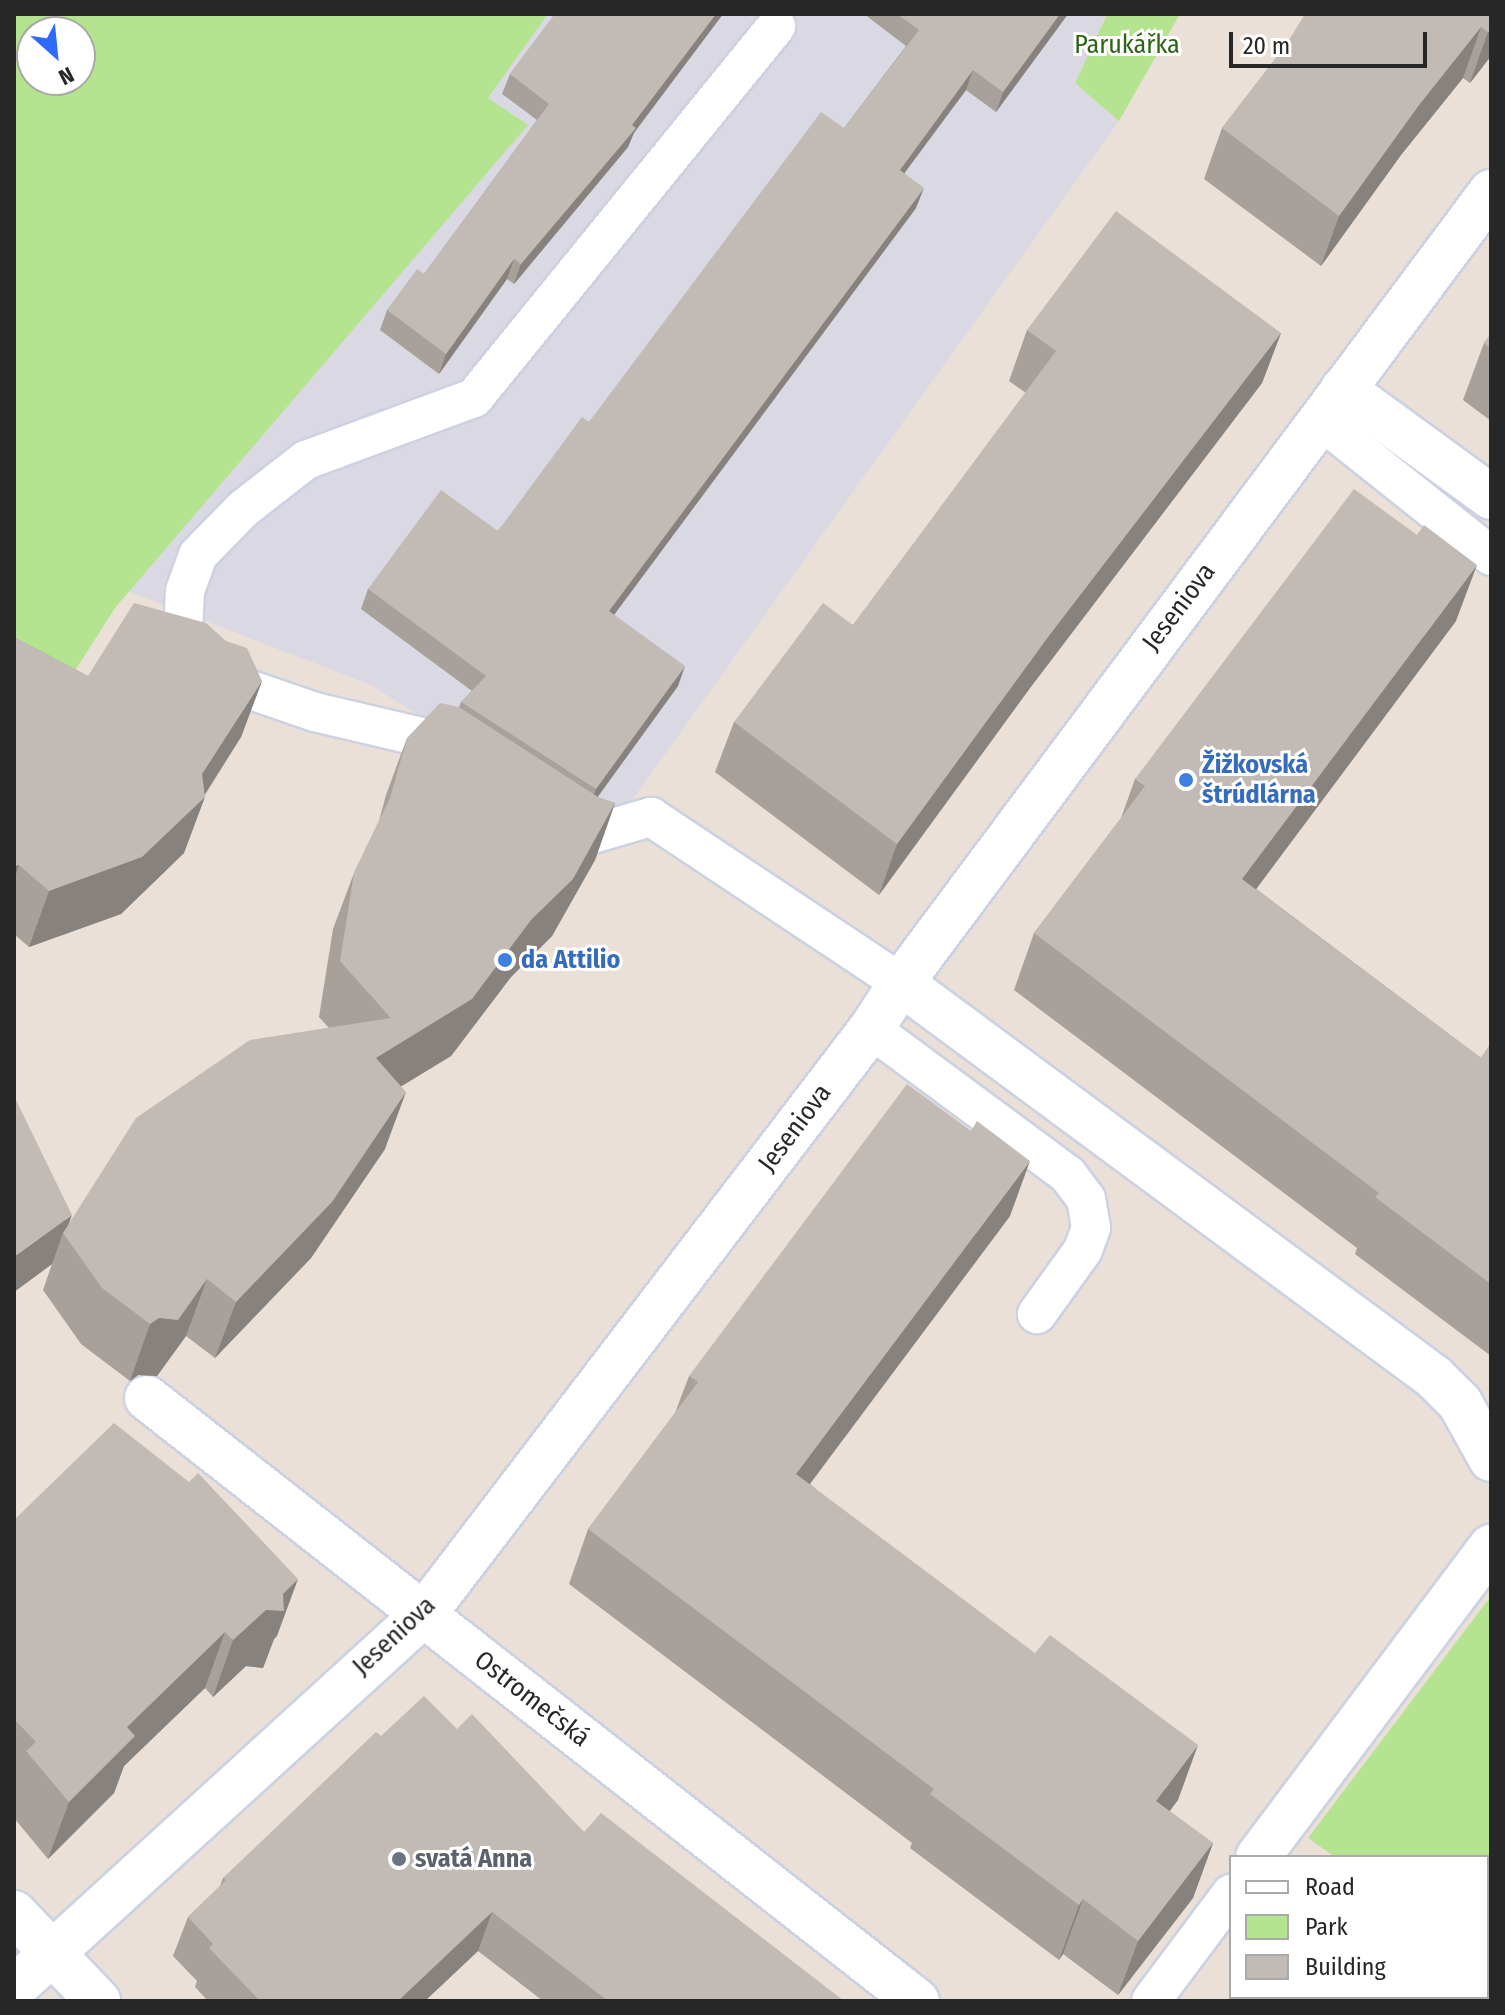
<!DOCTYPE html>
<html>
<head>
<meta charset="utf-8">
<style>
  body { margin:0 }
  #map { position:relative; width:1505px; height:2015px; overflow:hidden; background:#eae0d7; font-family:"Fira Sans Condensed",sans-serif }
  div>[style] { position:absolute }
  [style*='--x'] { left:calc(var(--x)*1px); top:calc(var(--y)*1px); width:calc(var(--w)*1px); rotate:calc(var(--a)*1deg) }
  .industrial>* { inset:0; background:#dad8e2 }
  .green>* { inset:0; background:#b5e490 }
  .roads { filter:drop-shadow(2px 0 #ccd2e1) drop-shadow(-2px 0 #ccd2e1) drop-shadow(0 2px #ccd2e1) drop-shadow(0 -2px #ccd2e1) }
  .service>* { height:38px; margin:-19px; padding:0 19px; transform-origin:19px; border-radius:19px; background:#fff }
  .minor>* { height:44px; margin:-22px; padding:0 22px; transform-origin:22px; border-radius:22px; background:#fff }
  .wall>* { inset:0; background:#a7a09b }
  .shaded-wall>* { inset:0; background:#88827e }
  .building>* { inset:0; background:#c2bab4 }
  .dots>* { width:22px; height:22px; translate:-50% -50%; box-sizing:border-box; border:4px solid #fff; border-radius:50% }
  span { translate:-50% -50%; white-space:nowrap; text-align:center; line-height:1.15; -webkit-text-stroke:6px #fff; paint-order:stroke }
  .park-label { font-size:26px; color:#2e6416 }
  .street-label { font-size:26px; color:#272727 }
  .shop-label { font-size:26px; color:#366cbe; font-weight:700 }
  .left { translate:0 -50%; text-align:left }
  .worship-label { font-size:26px; color:#5b616d; font-weight:700 }
  .frame { position:absolute; inset:0; border:16px solid #272727; pointer-events:none }
  .legend { position:absolute; left:1229px; top:1855px; width:260px; height:144px; box-sizing:border-box; background:#fff; border:2px solid #a9a9a9; margin:0; padding:10px 14px; list-style:none; font-size:24px; color:#272727 }
  .legend li { display:flex; align-items:center; gap:16px; height:40px }
  .legend b { width:40px; border:2px solid #a9a9a9 }
  .north { position:absolute; left:16px; top:16px; width:80px; height:80px; box-sizing:border-box; background:#fff; border:2px solid #a9a9a9; border-radius:50%; rotate:153deg; font-size:22px; font-weight:700; line-height:32px; text-align:center; color:#272727 }
  .north::after { content:''; display:block; margin:auto; width:28px; height:36px; background:#2f6aff; clip-path:polygon(50% 0,100% 100%,50% 72%,0 100%) }
  .scale { position:absolute; left:1229px; top:32px; width:198px; height:36px; box-sizing:border-box; border:4px solid #272727; border-top:0; padding-left:10px; font-size:24px; line-height:28px; white-space:nowrap; color:#272727; -webkit-text-stroke:6px #fff; paint-order:stroke }
</style>
</head>
<body>
<div id="map">
  <div class="industrial">
    <i style="clip-path:polygon(63px 14px,1106px 14px,1075px 83px,1119px 121px,607px 835px,371px 685px,14px 547px,14px 67px,32px 80px,80px 80px,80px 32px)"></i>
  </div>
  <div class="green">
    <i style="clip-path:polygon(evenodd,14px 14px,548px 14px,488px 98px,528px 125px,115px 608px,59px 696px,14px 673px,14px 14px,32px 32px,80px 32px,80px 80px,32px 80px,32px 32px)"></i>
    <i style="clip-path:polygon(1107px 14px,1180px 14px,1119px 121px,1075px 83px)"></i>
    <i style="clip-path:polygon(1491px 1596px,1491px 1869px,1487px 1874px,1487px 1857px,1335px 1857px,1308px 1838px)"></i>
  </div>
  <div class="roads">
    <div class="service">
      <i style="--x:1319;--y:419;--w:220;--a:38.5"></i>
      <i style="--x:459;--y:751;--w:14;--a:-146"></i>
      <i style="--x:447;--y:743;--w:136;--a:-166.8"></i>
      <i style="--x:315;--y:712;--w:108;--a:-161.1"></i>
      <i style="--x:213;--y:677;--w:30;--a:-134"></i>
      <i style="--x:192;--y:655;--w:28;--a:-109"></i>
      <i style="--x:183;--y:629;--w:38;--a:-87"></i>
      <i style="--x:185;--y:591;--w:38;--a:-70"></i>
      <i style="--x:198;--y:555;--w:64;--a:-45.6"></i>
      <i style="--x:243;--y:509;--w:80;--a:-37.9"></i>
      <i style="--x:306;--y:460;--w:179;--a:-20.3"></i>
      <i style="--x:474;--y:398;--w:479;--a:-50.9"></i>
      <i style="--x:561;--y:817;--w:33;--a:33"></i>
      <i style="--x:589;--y:835;--w:65;--a:-16.2"></i>
      <i style="--x:651;--y:817;--w:300;--a:33.6"></i>
      <i style="--x:871;--y:1029;--w:245;--a:36.5"></i>
      <i style="--x:1068;--y:1175;--w:30;--a:53"></i>
      <i style="--x:1086;--y:1199;--w:29;--a:80"></i>
      <i style="--x:1091;--y:1228;--w:23;--a:110"></i>
      <i style="--x:1083;--y:1250;--w:79;--a:125.7"></i>
      <i style="--x:1151;--y:2001;--w:134;--a:-53.2"></i>
    </div>
    <div class="minor">
      <i style="--x:1343;--y:389;--w:183;--a:36.1"></i>
      <i style="--x:901;--y:983;--w:663;--a:36.47"></i>
      <i style="--x:1434;--y:1377;--w:37;--a:45"></i>
      <i style="--x:1460;--y:1403;--w:64;--a:61"></i>
      <i style="--x:147;--y:1398;--w:978;--a:38.07"></i>
      <i style="--x:1258;--y:1857;--w:388;--a:-53.1"></i>
      <i style="--x:14;--y:1913;--w:122;--a:46.3"></i>
      <i style="--x:14;--y:1988;--w:555;--a:-42.37"></i>
      <i style="--x:424;--y:1614;--w:736;--a:-52.62"></i>
      <i style="--x:871;--y:1029;--w:55;--a:-56.9"></i>
      <i style="--x:901;--y:983;--w:987;--a:-53.28"></i>
    </div>
  </div>
  <div class="wall">
    <i style="clip-path:polygon(555px 14px,723px 14px,633px 133px,628px 147px,514px 284px,507px 279px,439px 374px,380px 330px,387px 310px,424px 274px,537px 120px,502px 94px,510px 74px)"></i>
    <i style="clip-path:polygon(864px 14px,1068px 14px,996px 112px,966px 90px,904px 173px,916px 208px,614px 615px,678px 686px,597px 797px,615px 803px,595px 860px,552px 936px,511px 977px,451px 1056px,401px 1086px,385px 1149px,311px 1258px,215px 1358px,186px 1336px,157px 1376px,138px 1375px,130px 1381px,81px 1344px,43px 1290px,52px 1264px,14px 1292px,14px 1096px,68px 1226px,329px 1028px,319px 1017px,333px 929px,354px 873px,379px 821px,386px 795px,407px 738px,459px 707px,461px 702px,472px 691px,361px 609px,368px 589px,498px 531px,589px 422px,844px 128px,906px 46px)"></i>
    <i style="clip-path:polygon(1491px 14px,1491px 56px,1470px 83px,1463px 78px,1401px 155px,1321px 266px,1204px 179px,1222px 128px,1286px 45px)"></i>
    <i style="clip-path:polygon(1027px 330px,1281px 333px,1262px 383px,1030px 688px,879px 895px,715px 772px,734px 722px,853px 625px,1026px 393px,1009px 381px)"></i>
    <i style="clip-path:polygon(1491px 334px,1491px 421px,1463px 400px,1484px 343px)"></i>
    <i style="clip-path:polygon(1456px 621px,1256px 889px,1481px 1058px,1491px 1043px,1491px 1356px,1355px 1254px,1357px 1248px,1014px 990px,1034px 933px,1121px 818px,1135px 779px)"></i>
    <i style="clip-path:polygon(14px 637px,88px 676px,262px 681px,241px 737px,205px 795px,184px 853px,121px 914px,29px 947px,14px 934px)"></i>
    <i style="clip-path:polygon(1010px 1216px,810px 1484px,1178px 1800px,1169px 1811px,1213px 1843px,1193px 1898px,1118px 1995px,1063px 1954px,1059px 1960px,910px 1848px,912px 1843px,569px 1584px,588px 1529px,675px 1413px,689px 1376px)"></i>
    <i style="clip-path:polygon(14px 1520px,277px 1636px,274px 1639px,263px 1668px,246px 1666px,213px 1697px,205px 1688px,124px 1766px,114px 1793px,48px 1859px,14px 1818px)"></i>
    <i style="clip-path:polygon(457px 1729px,584px 1832px,844px 2001px,543px 2001px,478px 1951px,425px 2001px,208px 2001px,195px 1987px,197px 1981px,173px 1956px,188px 1917px,220px 1886px,223px 1878px,381px 1736px)"></i>
  </div>
  <div class="shaded-wall">
    <i style="clip-path:polygon(716px 14px,723px 14px,634px 133px,628px 147px,514px 284px,521px 264px,632px 125px)"></i>
    <i style="clip-path:polygon(1060px 14px,1068px 14px,996px 112px,1003px 92px)"></i>
    <i style="clip-path:polygon(1481px 27px,1463px 78px,1401px 155px,1321px 266px,1339px 216px,1419px 105px)"></i>
    <i style="clip-path:polygon(1491px 29px,1491px 56px,1470px 83px,1488px 32px)"></i>
    <i style="clip-path:polygon(973px 70px,966px 90px,892px 190px,900px 170px)"></i>
    <i style="clip-path:polygon(924px 188px,916px 208px,602px 631px,609px 611px)"></i>
    <i style="clip-path:polygon(514px 259px,507px 279px,439px 374px,446px 354px)"></i>
    <i style="clip-path:polygon(1281px 333px,1262px 383px,1030px 688px,879px 895px,897px 844px,1048px 637px)"></i>
    <i style="clip-path:polygon(1477px 565px,1456px 621px,1222px 935px,1242px 879px)"></i>
    <i style="clip-path:polygon(685px 666px,678px 686px,589px 809px,596px 789px)"></i>
    <i style="clip-path:polygon(262px 681px,241px 737px,201px 800px,205px 797px,184px 853px,121px 914px,29px 947px,49px 891px,202px 774px)"></i>
    <i style="clip-path:polygon(615px 803px,595px 860px,552px 936px,511px 977px,451px 1056px,356px 1114px,376px 1058px)"></i>
    <i style="clip-path:polygon(19px 865px,14px 880px,14px 866px)"></i>
    <i style="clip-path:polygon(406px 1092px,385px 1149px,311px 1258px,215px 1358px,236px 1302px)"></i>
    <i style="clip-path:polygon(1030px 1161px,1010px 1216px,776px 1529px,796px 1474px)"></i>
    <i style="clip-path:polygon(72px 1215px,65px 1235px,63px 1233px,52px 1264px,14px 1292px,14px 1257px)"></i>
    <i style="clip-path:polygon(207px 1279px,186px 1336px,157px 1376px,138px 1375px,130px 1381px,150px 1324px)"></i>
    <i style="clip-path:polygon(298px 1579px,277px 1636px,274px 1639px,263px 1668px,246px 1666px,213px 1697px,233px 1640px)"></i>
    <i style="clip-path:polygon(225px 1632px,205px 1688px,124px 1766px,114px 1793px,48px 1859px,69px 1802px,127px 1727px)"></i>
    <i style="clip-path:polygon(1198px 1745px,1178px 1800px,1136px 1856px,1156px 1801px)"></i>
    <i style="clip-path:polygon(1213px 1843px,1193px 1898px,1118px 1995px,1138px 1941px)"></i>
    <i style="clip-path:polygon(1083px 1899px,1063px 1954px,1059px 1960px,1079px 1905px)"></i>
    <i style="clip-path:polygon(492px 1912px,478px 1951px,425px 2001px,398px 2001px)"></i>
  </div>
  <div class="building">
    <i style="clip-path:polygon(555px 14px,716px 14px,632px 125px,636px 128px,521px 264px,514px 259px,446px 354px,387px 310px,417px 269px,424px 274px,549px 104px,510px 74px)"></i>
    <i style="clip-path:polygon(897px 14px,1060px 14px,1003px 92px,973px 70px,900px 170px,924px 188px,609px 611px,685px 666px,596px 789px,461px 702px,486px 676px,368px 589px,441px 490px,498px 531px,582px 417px,589px 422px,821px 112px,844px 128px,919px 30px)"></i>
    <i style="clip-path:polygon(1305px 14px,1491px 14px,1491px 29px,1488px 32px,1481px 27px,1419px 105px,1339px 216px,1222px 128px,1286px 45px)"></i>
    <i style="clip-path:polygon(1116px 211px,1281px 333px,1048px 637px,897px 844px,734px 722px,823px 603px,853px 625px,1056px 351px,1027px 330px)"></i>
    <i style="clip-path:polygon(1491px 334px,1491px 349px,1484px 343px)"></i>
    <i style="clip-path:polygon(1354px 489px,1417px 535px,1424px 525px,1477px 565px,1242px 879px,1481px 1058px,1491px 1043px,1491px 1284px,1375px 1197px,1379px 1193px,1034px 933px,1145px 786px,1135px 779px)"></i>
    <i style="clip-path:polygon(134px 603px,206px 623px,226px 641px,247px 648px,262px 681px,202px 774px,205px 797px,142px 857px,49px 891px,19px 865px,14px 866px,14px 637px,88px 676px)"></i>
    <i style="clip-path:polygon(440px 703px,459px 707px,598px 797px,615px 803px,573px 879px,531px 920px,472px 999px,376px 1058px,406px 1092px,332px 1202px,236px 1302px,207px 1279px,178px 1320px,159px 1318px,150px 1324px,102px 1288px,63px 1233px,136px 1118px,250px 1040px,391px 1018px,340px 961px,354px 873px,390px 798px,407px 738px)"></i>
    <i style="clip-path:polygon(907px 1084px,971px 1131px,977px 1121px,1030px 1161px,796px 1474px,1035px 1653px,1050px 1635px,1198px 1745px,1156px 1801px,1213px 1843px,1138px 1941px,1083px 1899px,1079px 1905px,930px 1794px,934px 1789px,588px 1529px,698px 1382px,689px 1376px)"></i>
    <i style="clip-path:polygon(14px 1096px,72px 1215px,14px 1257px)"></i>
    <i style="clip-path:polygon(114px 1423px,189px 1482px,198px 1473px,298px 1579px,283px 1594px,284px 1611px,266px 1610px,233px 1640px,225px 1632px,127px 1727px,135px 1736px,69px 1802px,26px 1751px,36px 1742px,14px 1719px,14px 1520px)"></i>
    <i style="clip-path:polygon(424px 1696px,457px 1729px,472px 1714px,584px 1832px,601px 1813px,844px 2001px,608px 2001px,492px 1912px,398px 2001px,260px 2001px,209px 1948px,213px 1944px,188px 1917px,226px 1880px,223px 1878px,376px 1732px,381px 1736px)"></i>
    <i style="clip-path:polygon(1487px 1958px,1491px 1961px,1491px 2001px,1309px 2001px,1305px 1998px,1306px 1997px,1487px 1997px)"></i>
  </div>
  <div class="dots">
    <i style="left:1186px;top:780px;background:#3f7fe0"></i>
    <i style="left:505px;top:960px;background:#3f7fe0"></i>
    <i style="left:399px;top:1859px;background:#6b7280"></i>
  </div>
  <div class="park-label">
    <span style="left:1127px;top:45px">Parukářka</span>
  </div>
  <div class="street-label">
    <span style="left:1179px;top:607px;rotate:-53deg">Jeseniova</span>
    <span style="left:795px;top:1128px;rotate:-53deg">Jeseniova</span>
    <span style="left:394px;top:1636px;rotate:-43deg">Jeseniova</span>
    <span style="left:532px;top:1699px;rotate:38deg">Ostromečská</span>
  </div>
  <div class="shop-label">
    <span class="left" style="left:1202px;top:780px">Žižkovská<br>štrúdlárna</span>
    <span class="left" style="left:521px;top:960px">da Attilio</span>
  </div>
  <div class="worship-label">
    <span class="left" style="left:415px;top:1859px">svatá Anna</span>
  </div>
  <div class="frame"></div>
  <ul class="legend">
  <li><b style="height:10px;background:#fff"></b>Road</li>
  <li><b style="height:22px;background:#b5e490"></b>Park</li>
  <li><b style="height:22px;background:#c2bab4"></b>Building</li>
  </ul>
  <div class="north">N</div>
  <div class="scale">20 m</div>
</div>
</body>
</html>
